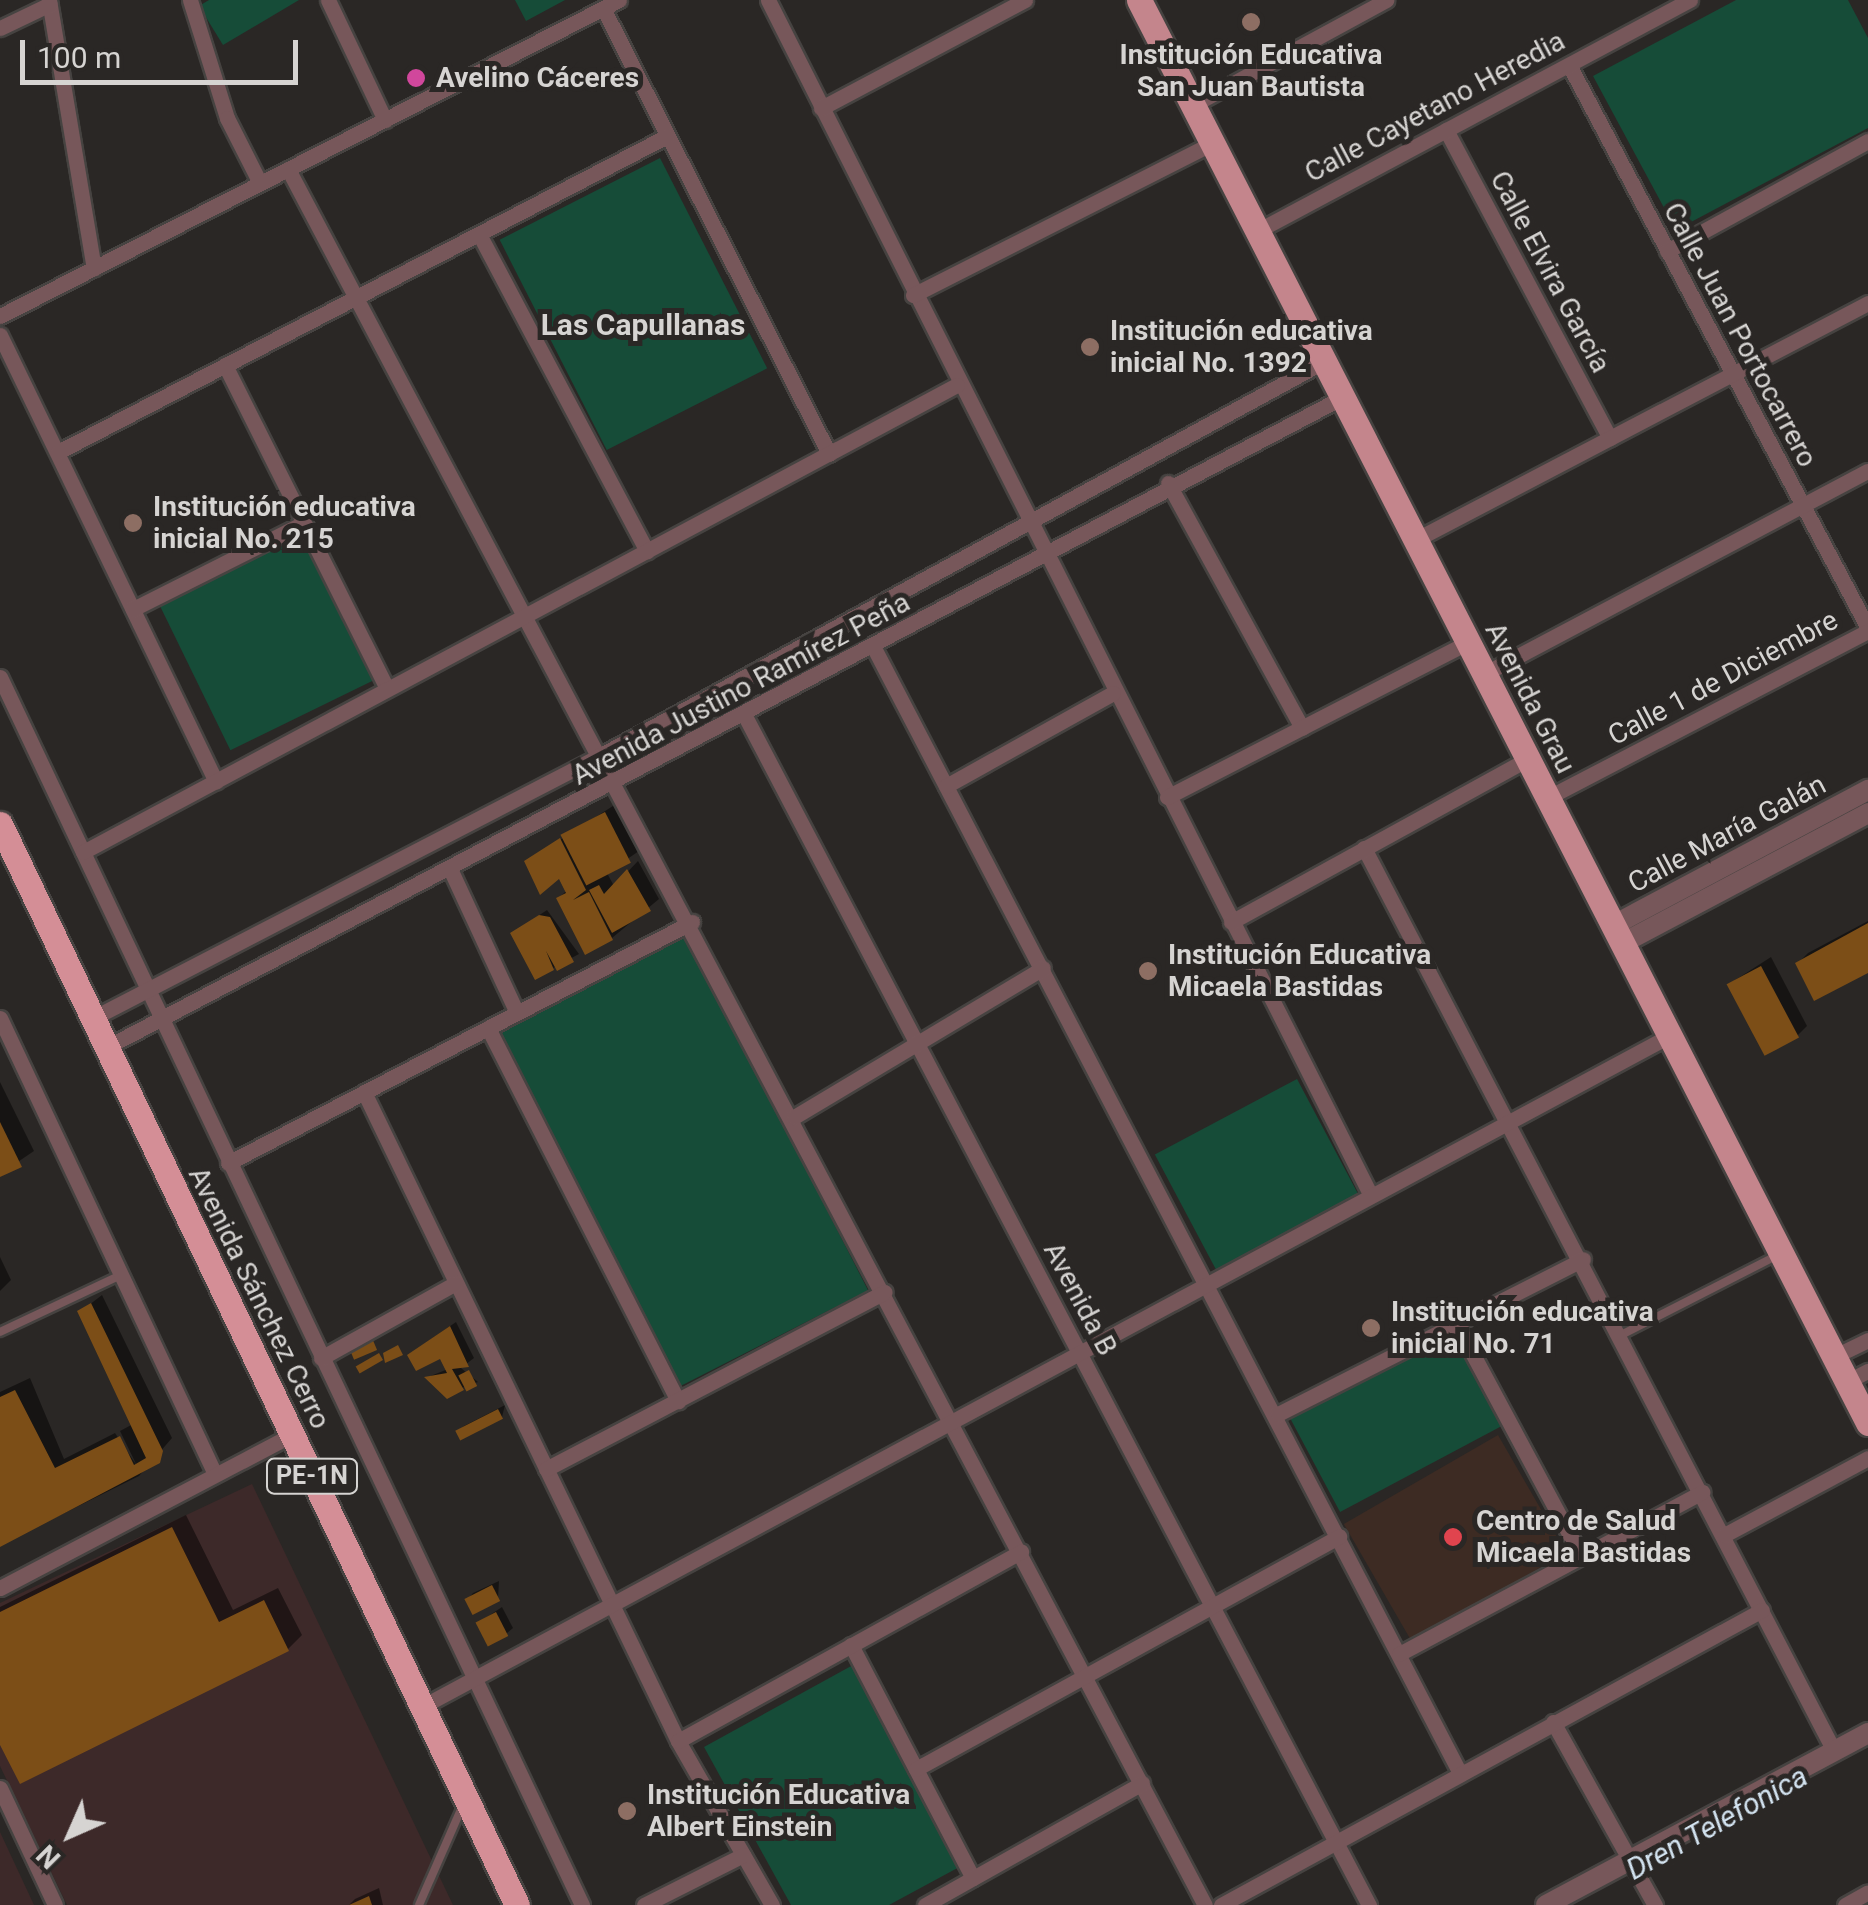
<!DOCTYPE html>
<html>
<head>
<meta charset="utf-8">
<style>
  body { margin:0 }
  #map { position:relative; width:1868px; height:1905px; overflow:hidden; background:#2a2725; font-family:Roboto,sans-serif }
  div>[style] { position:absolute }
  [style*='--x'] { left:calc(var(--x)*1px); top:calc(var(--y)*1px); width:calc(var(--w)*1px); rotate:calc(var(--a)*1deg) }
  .industrial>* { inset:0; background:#3d2929 }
  .medical>* { inset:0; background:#3d2b23; transform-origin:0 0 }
  .green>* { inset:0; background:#164c38; transform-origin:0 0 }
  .shadow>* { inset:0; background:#0007 }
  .building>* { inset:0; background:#7c4e17; transform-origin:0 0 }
  .roads { filter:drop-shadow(2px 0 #464341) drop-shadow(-2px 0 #464341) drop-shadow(0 2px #464341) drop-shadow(0 -2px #464341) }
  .service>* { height:8px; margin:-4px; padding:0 4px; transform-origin:4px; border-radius:4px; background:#77575a }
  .minor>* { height:15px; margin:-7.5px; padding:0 7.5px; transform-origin:7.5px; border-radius:7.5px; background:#77575a }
  .tertiary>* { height:20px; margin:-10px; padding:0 10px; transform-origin:10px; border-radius:10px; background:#77575a }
  .primary>* { height:25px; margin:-12.5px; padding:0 12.5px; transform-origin:12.5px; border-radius:12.5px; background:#c4858c }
  .trunk>* { height:25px; margin:-12.5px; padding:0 12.5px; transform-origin:12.5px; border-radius:12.5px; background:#d48e96 }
  .dots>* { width:28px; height:28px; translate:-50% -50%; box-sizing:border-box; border:5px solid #2a2725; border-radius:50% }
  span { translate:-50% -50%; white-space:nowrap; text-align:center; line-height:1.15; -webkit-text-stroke:10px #2a2725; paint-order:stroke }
  .shield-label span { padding:2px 8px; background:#2a2725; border:2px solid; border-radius:8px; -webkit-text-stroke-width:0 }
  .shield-label { font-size:25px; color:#d6d4d2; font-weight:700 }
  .poi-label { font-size:28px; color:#d6d4d2; font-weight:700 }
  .left { translate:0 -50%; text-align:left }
  .street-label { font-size:28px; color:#d6d4d2 }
  .neighbourhood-label { font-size:30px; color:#d6d4d2; font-weight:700 }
  .water-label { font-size:30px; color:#d3e3f0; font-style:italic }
  .north { position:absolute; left:20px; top:1785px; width:100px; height:100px; -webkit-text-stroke:8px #2a2725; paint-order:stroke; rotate:225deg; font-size:28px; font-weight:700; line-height:40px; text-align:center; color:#d6d4d2 }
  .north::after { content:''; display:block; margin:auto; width:35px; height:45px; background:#d6d4d2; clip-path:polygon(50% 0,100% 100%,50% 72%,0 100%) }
  .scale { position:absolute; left:20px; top:40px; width:278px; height:45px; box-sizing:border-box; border:5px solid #d6d4d2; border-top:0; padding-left:12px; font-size:30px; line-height:35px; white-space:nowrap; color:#d6d4d2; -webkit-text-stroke:8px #2a2725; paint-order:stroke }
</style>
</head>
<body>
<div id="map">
  <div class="industrial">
    <i style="clip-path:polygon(252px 1484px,453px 1905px,67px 1905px,0 1766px,0 1603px)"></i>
    <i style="clip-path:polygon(0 1832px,34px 1905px,0 1905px)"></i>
  </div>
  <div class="medical">
    <i style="left:1498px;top:1435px;width:136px;height:178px;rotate:60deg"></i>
  </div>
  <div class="green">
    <i style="clip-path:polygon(209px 0,299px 0,223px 45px,199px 6px)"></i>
    <i style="clip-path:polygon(515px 0,565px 0,526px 21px)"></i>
    <i style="clip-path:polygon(1736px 0,1848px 0,1868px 38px,1868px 128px,1676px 230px,1593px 76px)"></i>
    <i style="left:660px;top:158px;width:236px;height:180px;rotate:63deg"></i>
    <i style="left:301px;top:530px;width:167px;height:160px;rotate:64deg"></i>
    <i style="left:687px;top:935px;width:399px;height:210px;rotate:63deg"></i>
    <i style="left:1297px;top:1079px;width:131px;height:161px;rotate:62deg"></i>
    <i style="left:1451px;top:1333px;width:106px;height:182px;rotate:62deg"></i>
    <i style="clip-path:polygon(853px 1665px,963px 1865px,889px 1905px,791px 1905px,704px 1747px)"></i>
  </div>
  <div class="shadow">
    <i style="clip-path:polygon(616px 804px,639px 851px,607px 873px,614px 886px,638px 861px,659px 899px,612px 938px,559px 898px,569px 888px,560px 875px,527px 861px)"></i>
    <i style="clip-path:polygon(547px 910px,579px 954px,536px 977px,520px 928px)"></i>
    <i style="clip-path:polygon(1868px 921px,1868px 970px,1798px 963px,1808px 953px)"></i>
    <i style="clip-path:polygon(1771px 957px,1807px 1026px,1797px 1036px,1729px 984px)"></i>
    <i style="clip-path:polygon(0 1082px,34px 1151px,0 1174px)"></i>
    <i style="clip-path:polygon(0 1257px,11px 1280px,0 1291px)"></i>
    <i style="clip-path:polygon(102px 1295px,172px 1438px,139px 1476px,0 1545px,0 1392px,30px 1378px,64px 1459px,115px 1433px,137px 1466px,120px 1431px,133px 1424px,80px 1312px)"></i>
    <i style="clip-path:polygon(456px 1322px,474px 1358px,461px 1368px,478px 1382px,462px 1388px,428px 1377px,448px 1369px,441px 1355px,417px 1349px)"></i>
    <i style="clip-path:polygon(505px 1405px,502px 1417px,458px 1432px,464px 1426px)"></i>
    <i style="clip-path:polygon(186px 1515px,233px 1610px,278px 1588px,302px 1635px,288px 1649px,0 1739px,0 1607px)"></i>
    <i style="clip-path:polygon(499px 1581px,498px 1599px,467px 1600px,473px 1593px)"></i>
    <i style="clip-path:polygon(502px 1607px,513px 1628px,506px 1634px,478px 1623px)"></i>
    <i style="clip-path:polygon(379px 1888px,383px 1905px,349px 1905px,355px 1899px)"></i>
  </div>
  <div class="building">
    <i style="left:605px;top:812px;width:57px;height:50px;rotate:63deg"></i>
    <i style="clip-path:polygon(560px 838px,586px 890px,573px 900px,589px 892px,613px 940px,585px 955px,556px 898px,566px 893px,559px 879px,540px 895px,524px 861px)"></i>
    <i style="clip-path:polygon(627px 869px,651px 911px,612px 933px,589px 890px,599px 885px,604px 894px)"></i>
    <i style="clip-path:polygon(539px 915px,550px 917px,574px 962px,557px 971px,546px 951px,554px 970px,535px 980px,510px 933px)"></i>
    <i style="clip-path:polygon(1868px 923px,1868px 973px,1814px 1001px,1795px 963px)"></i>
    <i style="left:1761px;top:966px;width:81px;height:39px;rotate:62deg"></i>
    <i style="clip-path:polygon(0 1122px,22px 1167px,0 1177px)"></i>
    <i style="clip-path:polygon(91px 1303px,163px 1451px,160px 1463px,0 1547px,0 1397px,15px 1390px,55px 1468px,120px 1436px,134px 1465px,146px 1458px,77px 1311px)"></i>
    <i style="clip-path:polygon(450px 1326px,469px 1367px,452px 1369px,464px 1390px,447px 1399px,424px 1377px,447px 1373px,440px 1359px,416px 1371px,407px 1355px)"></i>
    <i style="left:372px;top:1338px;width:13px;height:25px;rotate:67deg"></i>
    <i style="clip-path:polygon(398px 1345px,403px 1355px,385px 1363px,383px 1353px)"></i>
    <i style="left:379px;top:1353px;width:8px;height:27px;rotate:60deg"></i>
    <i style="left:469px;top:1370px;width:18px;height:12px;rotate:63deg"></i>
    <i style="left:498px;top:1409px;width:11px;height:48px;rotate:63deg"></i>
    <i style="clip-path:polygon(172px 1527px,219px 1622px,264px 1600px,289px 1651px,20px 1784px,0 1745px,0 1612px)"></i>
    <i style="left:492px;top:1585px;width:18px;height:31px;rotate:63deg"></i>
    <i style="left:496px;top:1612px;width:27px;height:23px;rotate:63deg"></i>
    <i style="clip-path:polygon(369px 1896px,372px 1905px,349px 1905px)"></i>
  </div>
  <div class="roads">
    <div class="service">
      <i style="--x:0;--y:1332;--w:134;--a:-25.2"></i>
      <i style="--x:1621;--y:1335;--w:176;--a:-27"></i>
      <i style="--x:419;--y:1905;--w:109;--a:-66.3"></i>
    </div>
    <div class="minor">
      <i style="--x:49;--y:0;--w:272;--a:80.5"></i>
      <i style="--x:190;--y:0;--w:124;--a:72.6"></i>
      <i style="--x:227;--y:118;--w:73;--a:63.1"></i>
      <i style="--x:328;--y:0;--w:133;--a:64.6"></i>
      <i style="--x:768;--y:0;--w:1339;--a:63.24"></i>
      <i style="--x:603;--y:8;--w:500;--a:63.1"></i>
      <i style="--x:0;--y:28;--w:55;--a:-25.6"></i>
      <i style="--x:1569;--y:65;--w:637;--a:62.03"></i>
      <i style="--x:1193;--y:105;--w:220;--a:-28.5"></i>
      <i style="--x:821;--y:108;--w:231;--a:-27.9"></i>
      <i style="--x:1446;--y:130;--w:349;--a:62"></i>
      <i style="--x:288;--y:169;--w:1963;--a:62.16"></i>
      <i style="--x:1257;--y:231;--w:491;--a:-28.1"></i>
      <i style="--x:479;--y:234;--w:359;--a:62.1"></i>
      <i style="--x:1667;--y:251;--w:229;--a:-28.7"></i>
      <i style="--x:913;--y:295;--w:336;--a:-26.9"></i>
      <i style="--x:0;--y:316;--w:695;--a:-27.04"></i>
      <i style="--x:0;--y:335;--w:496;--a:64.2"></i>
      <i style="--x:225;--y:365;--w:362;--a:63.4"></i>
      <i style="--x:58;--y:452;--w:686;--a:-27.42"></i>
      <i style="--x:1168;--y:483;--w:279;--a:61.3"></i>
      <i style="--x:1415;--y:540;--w:511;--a:-27.62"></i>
      <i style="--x:133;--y:609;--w:191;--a:-26.7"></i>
      <i style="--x:874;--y:648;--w:1268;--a:62.49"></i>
      <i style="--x:1484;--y:674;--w:434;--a:-27.9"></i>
      <i style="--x:0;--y:677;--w:1359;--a:64.64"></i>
      <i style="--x:746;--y:718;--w:1341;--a:62.31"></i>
      <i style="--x:946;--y:786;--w:191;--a:-29.1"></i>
      <i style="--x:1167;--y:797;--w:339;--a:-27.2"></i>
      <i style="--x:1547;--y:798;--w:362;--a:-27.5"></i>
      <i style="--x:1364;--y:848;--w:1018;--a:62.5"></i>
      <i style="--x:83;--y:852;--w:991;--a:-28.12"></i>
      <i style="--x:452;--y:873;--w:154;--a:65.1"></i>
      <i style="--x:1231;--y:922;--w:338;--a:-28.8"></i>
      <i style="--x:0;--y:1018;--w:502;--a:64.76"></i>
      <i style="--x:93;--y:1018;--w:572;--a:-27.37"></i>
      <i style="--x:601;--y:755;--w:822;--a:-28.56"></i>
      <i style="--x:488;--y:1028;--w:419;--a:63"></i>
      <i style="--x:105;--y:1048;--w:1396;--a:-27.74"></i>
      <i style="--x:364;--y:1092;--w:721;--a:64.18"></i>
      <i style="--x:678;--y:1741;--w:189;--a:60.2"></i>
      <i style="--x:794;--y:1117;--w:290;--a:-30.9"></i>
      <i style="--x:228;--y:1163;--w:523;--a:-27.45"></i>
      <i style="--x:1455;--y:1321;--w:264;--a:61.8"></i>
      <i style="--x:1833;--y:1357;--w:39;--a:-26"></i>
      <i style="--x:321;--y:1358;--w:154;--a:-29.1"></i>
      <i style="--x:1846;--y:1382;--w:25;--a:-27"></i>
      <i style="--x:1278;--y:1414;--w:342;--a:-26.9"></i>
      <i style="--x:546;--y:1469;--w:382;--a:-27.6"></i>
      <i style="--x:1724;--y:1535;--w:163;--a:-28.1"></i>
      <i style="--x:0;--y:1588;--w:330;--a:-27.7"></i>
      <i style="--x:851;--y:1645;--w:263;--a:62.4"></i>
      <i style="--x:1399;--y:1654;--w:344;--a:-28.1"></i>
      <i style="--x:423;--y:1706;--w:1415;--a:-28.27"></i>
      <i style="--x:1553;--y:1722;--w:210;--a:60.9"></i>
      <i style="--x:678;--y:1741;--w:392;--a:-28.9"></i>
      <i style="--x:916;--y:1769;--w:483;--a:-28.8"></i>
      <i style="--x:0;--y:1788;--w:129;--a:64.8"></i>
      <i style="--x:644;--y:1905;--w:111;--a:-26.8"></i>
      <i style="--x:925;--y:1905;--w:249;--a:-29.3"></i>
      <i style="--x:1221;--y:1905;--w:616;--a:-28.6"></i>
      <i style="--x:1845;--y:1905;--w:26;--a:-29"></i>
    </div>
    <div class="tertiary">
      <i style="--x:1612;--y:926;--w:290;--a:-28"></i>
      <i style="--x:1621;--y:944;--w:280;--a:-27.9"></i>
      <i style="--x:1546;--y:1905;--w:365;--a:-28.1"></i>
    </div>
    <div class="primary">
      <i style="--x:1139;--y:0;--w:1599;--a:62.87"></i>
    </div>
    <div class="trunk">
      <i style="--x:0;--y:824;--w:1198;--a:64.44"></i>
    </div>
  </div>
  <div class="dots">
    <i style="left:1251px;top:22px;background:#8d6e63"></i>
    <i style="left:416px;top:78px;background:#d1479c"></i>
    <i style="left:1090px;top:347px;background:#8d6e63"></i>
    <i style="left:133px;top:523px;background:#8d6e63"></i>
    <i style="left:1148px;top:971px;background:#8d6e63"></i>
    <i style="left:1371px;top:1328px;background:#8d6e63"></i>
    <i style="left:1453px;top:1537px;background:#e0444e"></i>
    <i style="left:627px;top:1811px;background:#8d6e63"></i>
  </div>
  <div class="shield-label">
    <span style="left:312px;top:1476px">PE-1N</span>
  </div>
  <div class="poi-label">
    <span style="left:1251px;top:71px">Institución Educativa<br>San Juan Bautista</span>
    <span class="left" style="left:436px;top:78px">Avelino Cáceres</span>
    <span class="left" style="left:1110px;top:347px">Institución educativa<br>inicial No. 1392</span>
    <span class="left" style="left:153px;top:523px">Institución educativa<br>inicial No. 215</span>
    <span class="left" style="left:1168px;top:971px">Institución Educativa<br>Micaela Bastidas</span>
    <span class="left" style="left:1391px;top:1328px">Institución educativa<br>inicial No. 71</span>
    <span class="left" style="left:1476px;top:1537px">Centro de Salud<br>Micaela Bastidas</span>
    <span class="left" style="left:647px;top:1811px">Institución Educativa<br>Albert Einstein</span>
  </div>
  <div class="street-label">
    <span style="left:1435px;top:107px;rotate:-28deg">Calle Cayetano Heredia</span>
    <span style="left:1550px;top:272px;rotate:62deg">Calle Elvira García</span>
    <span style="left:1740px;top:335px;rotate:62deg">Calle Juan Portocarrero</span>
    <span style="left:1723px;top:678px;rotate:-28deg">Calle 1 de Diciembre</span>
    <span style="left:741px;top:689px;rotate:-28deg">Avenida Justino Ramírez Peña</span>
    <span style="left:1530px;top:698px;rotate:63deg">Avenida Grau</span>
    <span style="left:1727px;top:834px;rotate:-28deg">Calle María Galán</span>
    <span style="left:259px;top:1298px;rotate:64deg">Avenida Sánchez Cerro</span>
    <span style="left:1080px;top:1299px;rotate:62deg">Avenida B</span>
  </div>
  <div class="neighbourhood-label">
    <span style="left:643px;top:325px">Las Capullanas</span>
  </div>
  <div class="water-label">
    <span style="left:1717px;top:1823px;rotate:-29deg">Dren Telefonica</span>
  </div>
  <div class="north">N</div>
  <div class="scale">100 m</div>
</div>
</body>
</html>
